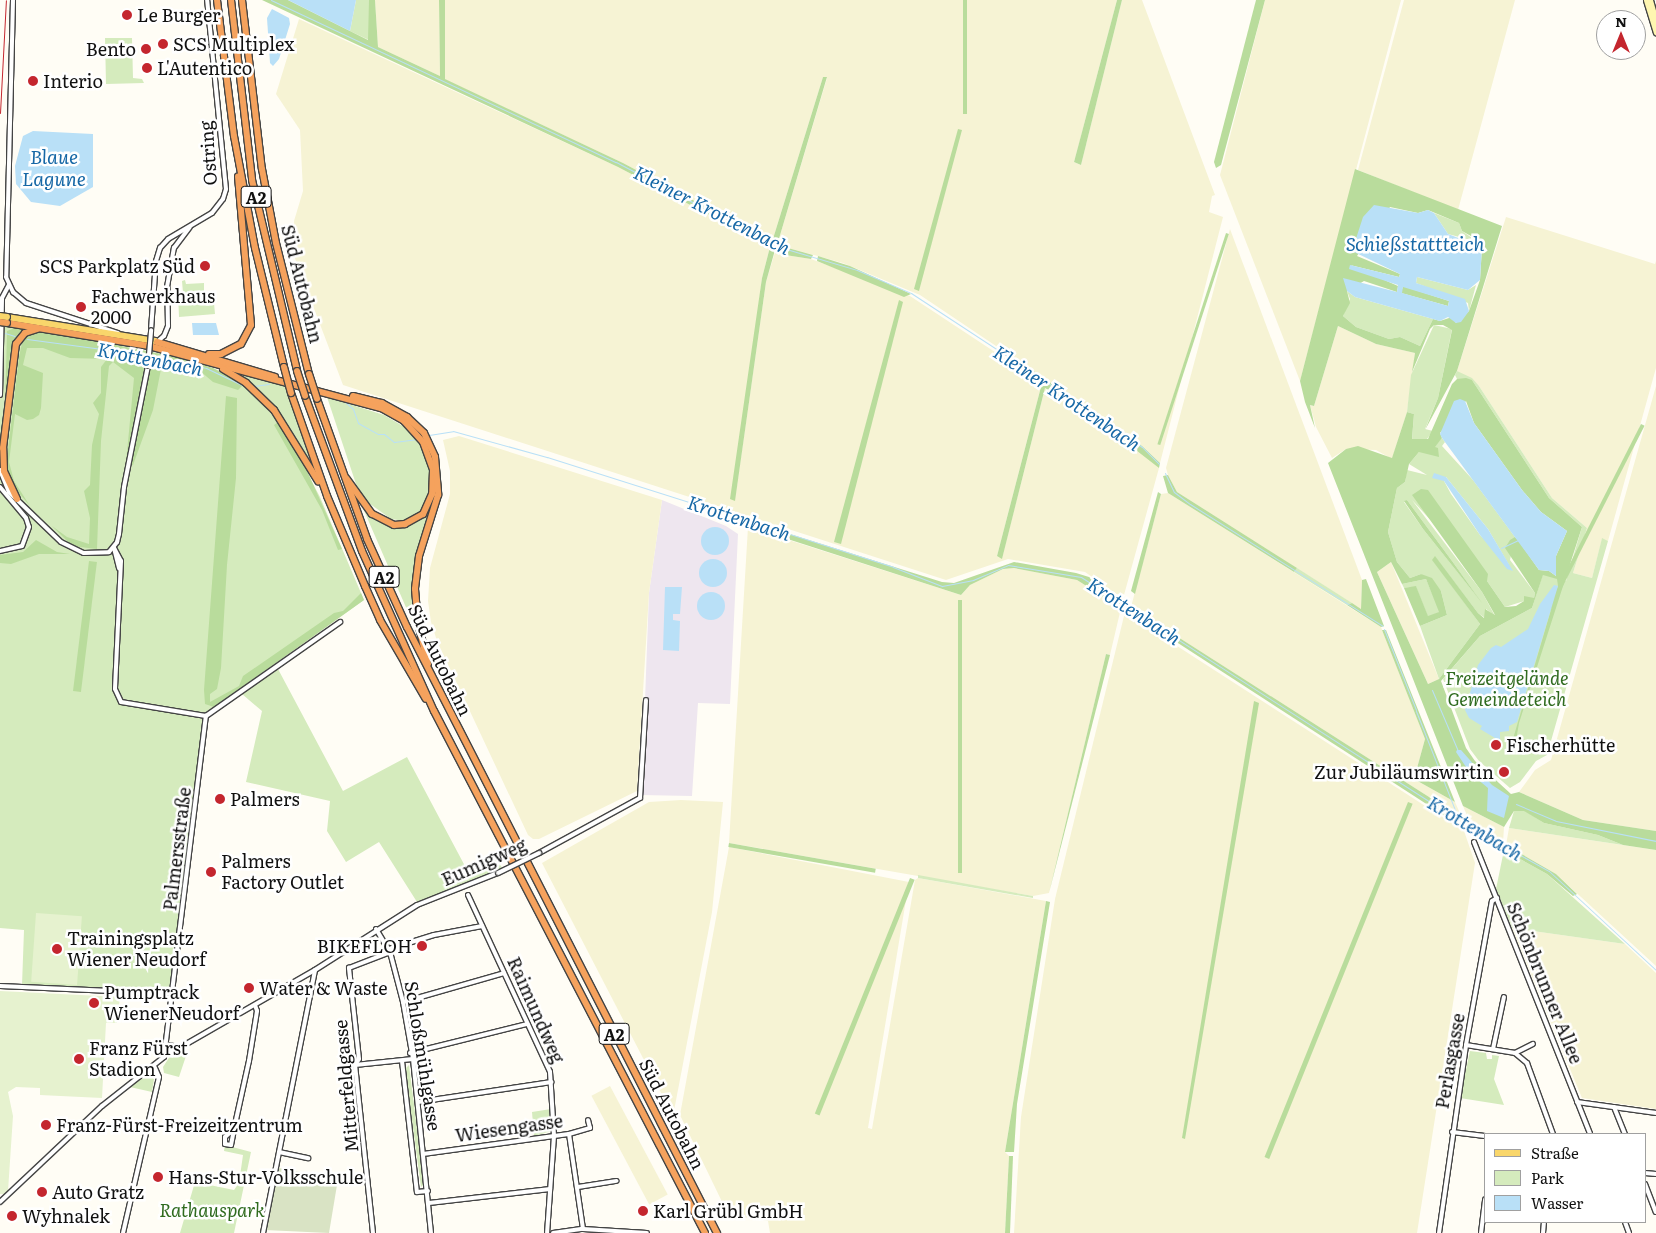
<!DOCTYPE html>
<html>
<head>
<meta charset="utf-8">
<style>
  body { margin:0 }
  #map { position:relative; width:1656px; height:1233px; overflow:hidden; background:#fffdf5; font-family:Literata,serif }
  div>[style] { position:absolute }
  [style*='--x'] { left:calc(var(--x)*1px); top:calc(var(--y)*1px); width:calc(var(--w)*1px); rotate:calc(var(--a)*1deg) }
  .industrial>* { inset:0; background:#eee6ef }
  .farmland>* { inset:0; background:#f6f3d4; transform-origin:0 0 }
  .green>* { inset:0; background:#d5ebbd }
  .forest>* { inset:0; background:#b9dc9c; transform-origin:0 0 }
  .cemetery>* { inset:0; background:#d9e3c4 }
  .pitch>* { inset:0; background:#e6f2cf; transform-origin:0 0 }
  .water>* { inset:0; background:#b9e0f7 }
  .round { border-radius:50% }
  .stream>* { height:1px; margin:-0.5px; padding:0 0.5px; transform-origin:0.5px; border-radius:0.5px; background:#b9e0f7 }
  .roads { filter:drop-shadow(1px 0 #444) drop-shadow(-1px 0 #444) drop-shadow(0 1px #444) drop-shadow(0 -1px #444) }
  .minor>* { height:4px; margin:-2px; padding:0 2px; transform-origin:2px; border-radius:2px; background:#fff }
  .secondary>* { height:5px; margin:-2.5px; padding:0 2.5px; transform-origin:2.5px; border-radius:2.5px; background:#fff6b0 }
  .primary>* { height:5.5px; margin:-2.75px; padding:0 2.75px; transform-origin:2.75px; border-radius:2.75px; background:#f9d66b }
  .motorway>* { height:6px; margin:-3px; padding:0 3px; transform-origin:3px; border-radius:3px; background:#f5a25d }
  .tram>* { height:1px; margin:-0.5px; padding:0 0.5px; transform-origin:0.5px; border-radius:0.5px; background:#c4262e }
  .bridges { filter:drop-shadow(1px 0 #444) drop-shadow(-1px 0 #444) drop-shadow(0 1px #444) drop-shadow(0 -1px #444) }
  .minor-bridge>* { height:4px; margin:-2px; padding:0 2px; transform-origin:2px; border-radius:2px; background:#fff }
  .primary-bridge>* { height:5.5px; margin:-2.75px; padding:0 2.75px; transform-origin:2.75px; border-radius:2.75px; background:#f9d66b }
  .motorway-bridge>* { height:6px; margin:-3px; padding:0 3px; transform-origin:3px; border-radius:3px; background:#f5a25d }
  .dots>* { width:14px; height:14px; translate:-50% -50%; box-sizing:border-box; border:2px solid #fff; border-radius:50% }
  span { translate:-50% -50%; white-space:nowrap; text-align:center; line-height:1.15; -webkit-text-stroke:5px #fff; paint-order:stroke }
  .shield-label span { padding:1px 4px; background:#fff; border:1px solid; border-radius:4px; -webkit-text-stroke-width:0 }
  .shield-label { font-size:16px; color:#111; font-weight:700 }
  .poi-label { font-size:18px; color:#111 }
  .left { translate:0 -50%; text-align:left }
  .right { translate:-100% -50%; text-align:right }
  .street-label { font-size:18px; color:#111 }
  .park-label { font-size:18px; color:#2f6b1f; font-style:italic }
  .water-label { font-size:19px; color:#1768a6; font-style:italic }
  .legend { position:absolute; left:1484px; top:1133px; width:162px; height:90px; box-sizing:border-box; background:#fff; border:1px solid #a0a0a0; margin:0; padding:6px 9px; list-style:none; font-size:15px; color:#111 }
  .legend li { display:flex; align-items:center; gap:10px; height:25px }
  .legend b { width:25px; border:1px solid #a0a0a0 }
  .north { position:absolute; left:1596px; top:10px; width:50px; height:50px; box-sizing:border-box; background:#fff; border:1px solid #a0a0a0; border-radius:50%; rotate:0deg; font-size:14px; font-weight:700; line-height:20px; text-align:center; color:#111 }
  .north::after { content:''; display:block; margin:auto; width:18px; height:22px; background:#c4262e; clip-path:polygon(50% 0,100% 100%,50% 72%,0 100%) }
</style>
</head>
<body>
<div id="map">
  <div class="industrial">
    <i style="clip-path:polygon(662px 500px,726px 526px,738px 534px,730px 704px,698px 703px,692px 796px,641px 795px,648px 711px,645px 700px,649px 593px)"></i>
  </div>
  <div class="farmland">
    <i style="clip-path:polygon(375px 0,439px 0,440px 76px,378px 47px)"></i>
    <i style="clip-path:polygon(445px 0,1117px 0,1074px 162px,1081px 165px,1122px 0,1142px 0,1215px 195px,1212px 196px,1209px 212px,1223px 217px,1160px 463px,1142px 446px,1078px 401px,920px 295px,843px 263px,781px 246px,778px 242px,827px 78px,823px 77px,772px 242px,623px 163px,444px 79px)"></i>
    <i style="clip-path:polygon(1265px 0,1401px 0,1300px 381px,1220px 175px)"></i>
    <i style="clip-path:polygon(1404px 0,1515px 0,1458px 210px,1358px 170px)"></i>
    <i style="clip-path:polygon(299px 19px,618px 167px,770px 247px,762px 278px,735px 500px,766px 282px,776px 249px,779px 254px,811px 259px,910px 296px,1042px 383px,997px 556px,1002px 558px,1045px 388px,1146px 455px,1159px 468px,1124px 595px,1118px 595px,1085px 572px,1008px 559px,946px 580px,343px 385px,293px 253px,294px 221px,303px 191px,300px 130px,276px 94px)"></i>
    <i style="clip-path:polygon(1506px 217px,1655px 264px,1656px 261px,1656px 368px,1608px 541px,1602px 539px,1592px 578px,1573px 573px,1587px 528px,1552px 498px,1479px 386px,1457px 371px)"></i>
    <i style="clip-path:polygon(1230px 229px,1362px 580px,1361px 609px,1177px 492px,1168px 475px,1166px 468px)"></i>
    <i style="clip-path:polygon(1338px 326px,1376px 344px,1415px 353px,1407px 412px,1392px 459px,1376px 450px,1346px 449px,1332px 458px,1316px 427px,1310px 405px,1314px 406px)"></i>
    <i style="clip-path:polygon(1656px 386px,1656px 831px,1583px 820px,1519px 792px,1535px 770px,1551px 760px)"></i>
    <i style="clip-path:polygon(459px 436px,662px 500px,649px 593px,637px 791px,539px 839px,533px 839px,528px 835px,437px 641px,431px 622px,428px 601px,430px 568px,450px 494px,450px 471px,443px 440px)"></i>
    <i style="clip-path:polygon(1168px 493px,1381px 627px,1425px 739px,1414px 779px,1455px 802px,1462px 818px,1131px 607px,1161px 494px)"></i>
    <i style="clip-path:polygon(748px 527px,961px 595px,970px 585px,1003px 569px,1014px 568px,1077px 580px,1121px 608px,1110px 655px,1106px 654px,1049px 893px,1033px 896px,729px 843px)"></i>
    <i style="clip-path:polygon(1391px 562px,1439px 679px,1428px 684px,1377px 572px)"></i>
    <i style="clip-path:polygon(1129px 615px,1464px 831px,1475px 863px,1417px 1233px,1014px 1233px,1021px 1117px,1055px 899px,1124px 616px)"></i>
    <i style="clip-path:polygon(681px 800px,723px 802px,712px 912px,673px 1116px,542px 863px,649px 802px)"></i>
    <i style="clip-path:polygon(1463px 806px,1504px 827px,1503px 843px,1471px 825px)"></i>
    <i style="clip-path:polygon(1509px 828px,1656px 850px,1656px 966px,1556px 874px,1506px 845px)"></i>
    <i style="clip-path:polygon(729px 847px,909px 882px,868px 1128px,872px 1129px,915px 880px,918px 878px,1046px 901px,1005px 1152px,1009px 1156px,1005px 1233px,770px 1233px,768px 1221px,731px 1215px,726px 1210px,680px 1115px)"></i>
    <i style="clip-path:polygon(1512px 928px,1625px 944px,1656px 973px,1656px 1109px,1582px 1098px)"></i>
    <i style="left:610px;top:1086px;width:123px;height:21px;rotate:62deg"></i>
  </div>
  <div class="green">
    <i style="clip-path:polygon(356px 0,369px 0,369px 40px,350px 31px)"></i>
    <i style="clip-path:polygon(105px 38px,132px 38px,133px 78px,142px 79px,144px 83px,106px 84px)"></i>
    <i style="clip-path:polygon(1434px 213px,1459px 223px,1462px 231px,1478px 242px,1448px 234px)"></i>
    <i style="clip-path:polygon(1417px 277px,1468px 290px,1476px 285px,1469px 311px,1468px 303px,1416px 283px)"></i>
    <i style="clip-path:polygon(185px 280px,186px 284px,204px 283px,204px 293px,213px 292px,215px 314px,179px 317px,178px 293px,183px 293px,182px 281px)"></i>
    <i style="clip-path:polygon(1347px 291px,1355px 297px,1433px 319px,1420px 346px,1400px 337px,1389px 339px,1356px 327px,1343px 316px,1350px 299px)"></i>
    <i style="clip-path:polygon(0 325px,28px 328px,213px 368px,235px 378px,261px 401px,285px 431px,320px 497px,364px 600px,204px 714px,171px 991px,22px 985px,24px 930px,0 928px)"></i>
    <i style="clip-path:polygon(1434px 325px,1452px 329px,1438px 398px,1425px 429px,1433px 431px,1427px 439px,1412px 440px,1414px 414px,1407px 412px,1411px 375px)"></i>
    <i style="clip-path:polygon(1457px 371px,1472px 378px,1479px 386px,1552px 498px,1587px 528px,1573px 573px,1592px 578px,1602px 538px,1608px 541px,1547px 755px,1536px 761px,1520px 782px,1510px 788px,1479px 761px,1470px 749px,1443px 679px,1480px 636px,1532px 608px,1543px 574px,1566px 581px,1582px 527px,1549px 498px,1472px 380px,1457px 379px,1455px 375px)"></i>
    <i style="clip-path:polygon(235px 372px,285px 385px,310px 460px,273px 406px)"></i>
    <i style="clip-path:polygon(327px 397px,384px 415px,413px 432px,421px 444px,429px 470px,429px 491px,420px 512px,405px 521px,391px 519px,366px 501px,356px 484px)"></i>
    <i style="clip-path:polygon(evenodd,1442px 438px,1445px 442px,1442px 446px,1473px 480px,1515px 537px,1510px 560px,1535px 593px,1534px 598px,1505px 607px,1487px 581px,1412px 500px,1482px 592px,1495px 616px,1486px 609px,1485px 618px,1478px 613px,1435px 557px,1433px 560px,1480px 624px,1439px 679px,1420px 626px,1447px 615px,1441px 591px,1421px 574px,1410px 578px,1397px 562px,1388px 532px,1397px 488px,1405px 482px,1407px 470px,1427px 475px,1409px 464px,1419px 452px,1434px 447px,1442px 438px,1446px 477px,1488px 529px,1509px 565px,1480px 535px,1451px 494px,1444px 481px,1446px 477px,1442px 438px,1407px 500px,1455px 565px,1479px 599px,1423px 529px,1404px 502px,1407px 500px)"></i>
    <i style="clip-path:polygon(435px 491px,417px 555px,418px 635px,362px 506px,370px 516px,399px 526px,426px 514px)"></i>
    <i style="clip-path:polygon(1297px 568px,1352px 603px,1347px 605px,1294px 572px)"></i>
    <i style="clip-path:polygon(1426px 579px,1440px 612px,1428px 617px,1416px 587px,1404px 588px,1402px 584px)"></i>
    <i style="clip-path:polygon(278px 669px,343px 791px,407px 757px,466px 868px,494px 854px,502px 868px,454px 891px,417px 902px,379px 842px,346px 862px,327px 831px,330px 801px,246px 782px,262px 711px,242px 694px)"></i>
    <i style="clip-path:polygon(1514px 811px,1525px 811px,1544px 823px,1598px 835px,1623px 845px,1509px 828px)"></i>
    <i style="clip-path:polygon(1504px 850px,1547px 874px,1625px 944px,1512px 928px,1496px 889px)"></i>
    <i style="clip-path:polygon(918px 875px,1033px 896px,1033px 898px,918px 878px)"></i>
    <i style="clip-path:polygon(188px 1050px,179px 1077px,164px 1073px,163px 1067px,172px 1053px)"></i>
    <i style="clip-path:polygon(1470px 1051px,1486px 1053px,1487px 1059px,1492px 1059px,1492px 1055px,1499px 1056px,1494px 1079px,1504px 1105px,1460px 1098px)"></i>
    <i style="clip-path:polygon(409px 1065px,424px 1184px,421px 1187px,405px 1069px)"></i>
    <i style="clip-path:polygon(148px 1074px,154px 1079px,152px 1092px,130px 1087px)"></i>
    <i style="clip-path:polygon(551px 1109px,552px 1131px,534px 1136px,532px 1112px)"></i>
    <i style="clip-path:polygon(225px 1145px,251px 1152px,234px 1233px,180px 1233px,195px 1182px,234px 1190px,239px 1183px,243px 1155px,224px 1151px)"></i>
  </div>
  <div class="forest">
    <i style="clip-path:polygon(262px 0,288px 0,368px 40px,369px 0,375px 0,378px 47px,440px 76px,439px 0,445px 0,445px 79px,623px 163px,772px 242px,823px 77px,827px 77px,778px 242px,781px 246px,813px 255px,811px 259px,779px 254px,775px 250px,766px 282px,735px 501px,730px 499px,762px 278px,770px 247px,618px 167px)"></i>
    <i style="left:963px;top:0;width:4px;height:114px"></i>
    <i style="clip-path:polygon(1117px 0,1122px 0,1081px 165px,1074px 162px)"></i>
    <i style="clip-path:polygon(1256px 0,1265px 0,1221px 165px,1216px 168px,1214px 162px)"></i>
    <i style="clip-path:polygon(958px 129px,962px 130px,919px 291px,914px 289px)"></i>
    <i style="clip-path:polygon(evenodd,1355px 169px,1502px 226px,1457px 371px,1425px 430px,1438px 398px,1452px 330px,1443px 325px,1434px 325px,1430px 329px,1412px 372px,1415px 353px,1376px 344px,1338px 326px,1314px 406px,1310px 405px,1315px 428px,1305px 402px,1300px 381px,1355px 169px,1390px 207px,1418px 213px,1428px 210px,1459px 223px,1462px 231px,1478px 240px,1482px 247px,1480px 280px,1469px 311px,1456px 323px,1452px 317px,1440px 321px,1433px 319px,1420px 346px,1400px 337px,1389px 339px,1356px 327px,1343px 316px,1350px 303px,1347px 291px,1364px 281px,1397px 292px,1398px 286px,1350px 265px,1399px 277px,1400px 274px,1357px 256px,1390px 207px)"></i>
    <i style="left:1226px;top:233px;width:3px;height:222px;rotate:18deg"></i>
    <i style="clip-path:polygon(818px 256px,850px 266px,911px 294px,904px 297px,817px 261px)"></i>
    <i style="clip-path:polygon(1403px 286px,1449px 301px,1448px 306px,1401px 293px)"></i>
    <i style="clip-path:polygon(899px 300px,903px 302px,841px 544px,834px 542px)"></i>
    <i style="clip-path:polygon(17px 327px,24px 327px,15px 338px,10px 355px,5px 408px,7px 331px)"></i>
    <i style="clip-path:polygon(41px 330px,182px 358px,213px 368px,243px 385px,238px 390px,213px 382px,200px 371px,162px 364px,153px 410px,133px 465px,126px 463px,134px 378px,113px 362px,109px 366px,101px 441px,97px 549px,72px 546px,52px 526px,67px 537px,89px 544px,90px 518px,84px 491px,90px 485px,92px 445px,99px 414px,93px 403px,101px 393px,101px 367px,107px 359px,70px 358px,43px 348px,27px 348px,23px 365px,43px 373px,41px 408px,39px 415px,33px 419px,27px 420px,15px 414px,9px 462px,14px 481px,30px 506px,13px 486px,6px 467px,19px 357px,22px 343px,30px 333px)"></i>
    <i style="clip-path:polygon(1025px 365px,1142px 446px,1160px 463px,1159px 468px,1087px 412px,1045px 388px,1002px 559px,997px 556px,1042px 383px,1022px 370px)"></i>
    <i style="clip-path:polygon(evenodd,1466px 378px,1472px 380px,1549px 498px,1582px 527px,1519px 723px,1514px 752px,1510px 749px,1558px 586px,1557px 579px,1543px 575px,1532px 608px,1480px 636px,1441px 681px,1466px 748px,1475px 761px,1511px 794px,1519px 792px,1583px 820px,1656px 831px,1656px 850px,1623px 845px,1598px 835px,1544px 823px,1524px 811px,1514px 811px,1504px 827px,1463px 806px,1328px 463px,1346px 449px,1358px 446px,1392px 458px,1407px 412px,1414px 414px,1412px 439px,1428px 439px,1452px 384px,1457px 379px,1466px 378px,1466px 401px,1474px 423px,1522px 490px,1541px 512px,1567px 531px,1556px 556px,1556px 576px,1549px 571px,1539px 570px,1518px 540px,1515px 537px,1510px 540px,1505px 548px,1535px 593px,1534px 598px,1524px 596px,1524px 601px,1516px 606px,1505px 607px,1487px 581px,1488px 574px,1428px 490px,1421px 489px,1412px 495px,1482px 592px,1495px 615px,1485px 609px,1484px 618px,1478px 613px,1435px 556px,1432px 560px,1480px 624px,1439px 679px,1428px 684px,1377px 572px,1391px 562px,1402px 584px,1426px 579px,1439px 612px,1428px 616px,1416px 586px,1404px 588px,1420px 626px,1447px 615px,1441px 591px,1432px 578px,1421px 574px,1410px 578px,1397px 562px,1388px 532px,1397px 488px,1405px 482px,1409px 464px,1419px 452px,1439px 457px,1438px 448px,1435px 447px,1442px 438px,1440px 433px,1466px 401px)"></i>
    <i style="clip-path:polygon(226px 396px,237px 398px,236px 478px,227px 565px,221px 668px,217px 689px,210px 694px,210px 702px,239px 686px,243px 676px,334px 613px,343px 611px,361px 593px,364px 600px,214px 707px,205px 704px,204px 690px)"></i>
    <i style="clip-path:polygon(278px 422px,304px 464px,342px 549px,338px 550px,322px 510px,274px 425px)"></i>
    <i style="left:1641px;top:424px;width:4px;height:344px;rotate:27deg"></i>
    <i style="clip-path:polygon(1168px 475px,1177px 492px,1297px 568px,1294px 572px,1168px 493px,1163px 476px)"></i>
    <i style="clip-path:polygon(1158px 492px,1161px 494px,1135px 594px,1131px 591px)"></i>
    <i style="clip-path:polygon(1407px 500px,1455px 565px,1482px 603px,1423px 529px,1404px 501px)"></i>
    <i style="clip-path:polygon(736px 517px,942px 582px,954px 583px,1014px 562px,1076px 573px,1089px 577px,1122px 602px,1121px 608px,1077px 580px,1014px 568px,1003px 569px,970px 585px,961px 595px,738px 523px)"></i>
    <i style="clip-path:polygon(36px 540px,57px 552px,70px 554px,39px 554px,11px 564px,0 563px,0 555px,23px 552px)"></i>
    <i style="left:89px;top:561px;width:8px;height:131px;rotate:7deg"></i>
    <i style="clip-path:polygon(1366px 579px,1384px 626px,1381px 627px,1347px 605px,1352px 603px,1361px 609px,1362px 580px)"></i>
    <i style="left:958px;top:600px;width:4px;height:273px"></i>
    <i style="clip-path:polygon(1131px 607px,1462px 818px,1465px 829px,1127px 610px)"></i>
    <i style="clip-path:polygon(1382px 630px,1386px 630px,1455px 802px,1414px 779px,1425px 739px)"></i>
    <i style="clip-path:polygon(1106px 654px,1110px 655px,1049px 893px)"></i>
    <i style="clip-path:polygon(1254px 701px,1259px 703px,1185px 1139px,1182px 1138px)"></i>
    <i style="left:1408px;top:802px;width:5px;height:383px;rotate:22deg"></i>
    <i style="left:729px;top:843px;width:149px;height:4px;rotate:10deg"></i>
    <i style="clip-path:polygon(1506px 845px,1556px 874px,1577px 894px,1573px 896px,1547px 874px,1504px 850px)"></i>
    <i style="left:910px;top:878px;width:5px;height:254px;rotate:22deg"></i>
    <i style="clip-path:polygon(1046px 901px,1050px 902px,1017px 1104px,1014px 1152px,1005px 1152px)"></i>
    <i style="clip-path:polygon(1009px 1156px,1013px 1156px,1010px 1233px,1005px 1233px)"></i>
  </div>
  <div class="cemetery">
    <i style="clip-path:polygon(279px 1168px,338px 1179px,329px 1233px,265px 1230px)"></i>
  </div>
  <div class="pitch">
    <i style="left:36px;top:913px;width:46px;height:69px;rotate:4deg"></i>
    <i style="clip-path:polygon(0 991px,120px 997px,117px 1023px,106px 1023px,102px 1098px,40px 1095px,40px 1088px,16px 1087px,8px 1092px,13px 1116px,8px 1191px,4px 1194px,0 1194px)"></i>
  </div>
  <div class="water">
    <i style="clip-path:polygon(288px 0,356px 0,350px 31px)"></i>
    <i style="clip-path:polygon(272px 9px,289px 18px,290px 24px,279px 59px,273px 66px,270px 63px,267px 18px)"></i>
    <i style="clip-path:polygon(33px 131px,93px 134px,93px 187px,60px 206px,31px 202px,16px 184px,15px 166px,23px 136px)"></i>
    <i style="clip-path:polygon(evenodd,1374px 205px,1418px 213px,1428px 210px,1434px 213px,1448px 234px,1482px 247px,1480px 280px,1468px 290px,1417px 277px,1416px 283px,1465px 299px,1469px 311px,1461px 322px,1456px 323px,1448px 317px,1440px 321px,1355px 297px,1347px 291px,1343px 278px,1397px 292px,1398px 285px,1349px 269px,1350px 265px,1399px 277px,1400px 274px,1352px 251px,1363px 217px,1374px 205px,1403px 287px,1449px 301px,1448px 306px,1402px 293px,1403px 287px)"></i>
    <i style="clip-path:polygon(192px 323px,216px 323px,219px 335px,193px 335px)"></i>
    <i style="clip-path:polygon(1460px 399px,1465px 401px,1474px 423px,1522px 490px,1541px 512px,1567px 531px,1556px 556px,1556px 576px,1549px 571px,1539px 570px,1442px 438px,1440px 434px,1454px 401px)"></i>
    <i style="clip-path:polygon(1434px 473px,1446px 477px,1459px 493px,1488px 529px,1513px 571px,1507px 569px,1480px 535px,1444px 481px,1432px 478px)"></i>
    <i class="round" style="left:701px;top:527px;width:28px;height:28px"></i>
    <i class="round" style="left:699px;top:559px;width:28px;height:28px"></i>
    <i style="clip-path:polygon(1554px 585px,1558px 586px,1517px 722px,1509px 726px,1509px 731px,1500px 732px,1500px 741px,1480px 729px,1482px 726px,1469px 718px,1465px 710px,1478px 665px,1491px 648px,1496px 645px,1501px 647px,1528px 629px,1540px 604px)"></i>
    <i style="clip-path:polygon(665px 587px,682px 587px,680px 614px,673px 614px,673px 620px,680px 621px,679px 651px,663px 650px)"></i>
    <i class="round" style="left:697px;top:592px;width:28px;height:28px"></i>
    <i style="clip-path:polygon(1457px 750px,1461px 750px,1492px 785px,1509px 796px,1504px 818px,1487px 811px,1488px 788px,1470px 773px,1456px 752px)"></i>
  </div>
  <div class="stream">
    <i style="--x:271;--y:0;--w:381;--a:25.2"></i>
    <i style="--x:616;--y:162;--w:181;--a:27.7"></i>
    <i style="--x:776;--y:246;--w:84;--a:16.5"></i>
    <i style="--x:857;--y:270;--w:59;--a:23.1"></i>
    <i style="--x:911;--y:293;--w:217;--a:33.3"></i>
    <i style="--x:1092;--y:412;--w:61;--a:35"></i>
    <i style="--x:1142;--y:447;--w:24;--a:45"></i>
    <i style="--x:5;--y:333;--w:10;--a:17"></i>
    <i style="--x:27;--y:339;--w:121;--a:7.6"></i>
    <i style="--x:151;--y:355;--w:57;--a:13.3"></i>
    <i style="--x:206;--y:368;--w:42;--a:25.3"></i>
    <i style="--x:253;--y:386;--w:16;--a:-7"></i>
    <i style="--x:345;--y:402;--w:11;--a:41"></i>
    <i style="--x:353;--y:409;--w:15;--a:70"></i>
    <i style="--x:358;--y:423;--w:23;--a:29"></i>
    <i style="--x:378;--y:434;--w:6;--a:0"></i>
    <i style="--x:384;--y:434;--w:13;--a:39"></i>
    <i style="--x:394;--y:442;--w:24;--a:-7"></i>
    <i style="--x:429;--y:435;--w:24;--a:-9"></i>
    <i style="--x:453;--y:431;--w:98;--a:15.5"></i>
    <i style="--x:547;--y:457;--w:363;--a:17.6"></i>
    <i style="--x:893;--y:567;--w:53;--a:21.2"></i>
    <i style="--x:942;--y:586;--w:32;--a:-11"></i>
    <i style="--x:973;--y:580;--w:38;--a:-23"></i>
    <i style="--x:1008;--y:565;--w:74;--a:9.3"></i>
    <i style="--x:1081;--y:577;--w:450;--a:32.8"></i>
    <i style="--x:1459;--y:821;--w:103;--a:29.1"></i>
    <i style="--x:1549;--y:871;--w:146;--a:42.8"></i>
    <i style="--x:1165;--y:473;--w:21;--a:65"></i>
    <i style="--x:1174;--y:492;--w:20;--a:37"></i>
    <i style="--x:1190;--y:504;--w:228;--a:32.3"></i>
    <i style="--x:1501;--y:548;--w:19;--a:-25"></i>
    <i style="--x:1384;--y:629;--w:87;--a:68.4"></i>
    <i style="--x:1432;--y:690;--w:66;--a:66.9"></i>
    <i style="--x:1416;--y:711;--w:117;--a:68.5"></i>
    <i style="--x:1516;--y:804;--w:43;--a:23"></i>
    <i style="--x:1556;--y:821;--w:102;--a:11.3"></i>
  </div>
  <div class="roads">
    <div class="minor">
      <i style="--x:13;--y:0;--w:277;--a:91.4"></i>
      <i style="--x:6;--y:277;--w:17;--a:65"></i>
      <i style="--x:13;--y:292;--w:17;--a:40"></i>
      <i style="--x:26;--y:303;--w:97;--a:18.1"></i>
      <i style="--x:151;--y:330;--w:69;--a:-85.9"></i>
      <i style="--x:156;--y:261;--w:14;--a:-73"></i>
      <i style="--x:160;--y:248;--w:12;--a:-48"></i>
      <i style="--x:168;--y:239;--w:51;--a:-30.6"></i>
      <i style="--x:212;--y:213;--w:18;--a:-52"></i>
      <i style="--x:223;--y:199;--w:10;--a:-73"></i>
      <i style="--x:226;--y:189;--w:190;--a:-95.7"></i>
      <i style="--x:157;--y:342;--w:9;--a:-41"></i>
      <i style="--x:164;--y:336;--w:11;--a:-68"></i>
      <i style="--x:168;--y:326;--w:39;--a:-91"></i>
      <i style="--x:167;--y:287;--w:40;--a:-80"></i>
      <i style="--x:174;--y:248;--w:26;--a:-53"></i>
      <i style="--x:0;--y:395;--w:97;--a:-88.8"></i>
      <i style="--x:2;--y:298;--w:15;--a:-62"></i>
      <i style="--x:0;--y:470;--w:24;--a:68"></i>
      <i style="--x:9;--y:492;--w:72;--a:43.9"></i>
      <i style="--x:61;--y:542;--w:25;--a:26"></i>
      <i style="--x:84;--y:553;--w:25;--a:-2"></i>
      <i style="--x:109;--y:552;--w:13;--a:-51"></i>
      <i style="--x:117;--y:542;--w:8;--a:-76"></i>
      <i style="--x:119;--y:534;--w:47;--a:-83.9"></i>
      <i style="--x:124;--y:487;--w:123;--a:-78.8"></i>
      <i style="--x:0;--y:487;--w:40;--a:50"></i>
      <i style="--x:26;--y:518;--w:9;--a:72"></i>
      <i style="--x:29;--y:527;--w:20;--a:110"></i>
      <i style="--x:22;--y:546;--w:23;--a:167"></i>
      <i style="--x:114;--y:548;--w:15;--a:62"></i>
      <i style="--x:121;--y:561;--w:128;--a:92.7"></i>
      <i style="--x:115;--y:689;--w:14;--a:65"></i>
      <i style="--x:121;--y:702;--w:86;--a:9.4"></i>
      <i style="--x:206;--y:716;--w:164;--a:-35"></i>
      <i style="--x:114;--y:548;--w:21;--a:76"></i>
      <i style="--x:1474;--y:842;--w:314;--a:68.3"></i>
      <i style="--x:539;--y:853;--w:115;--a:-28.6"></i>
      <i style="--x:640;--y:798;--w:98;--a:-86.5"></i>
      <i style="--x:468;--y:895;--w:195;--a:65.1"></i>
      <i style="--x:550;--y:1072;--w:64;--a:86.4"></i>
      <i style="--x:554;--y:1136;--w:97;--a:94.1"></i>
      <i style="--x:376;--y:929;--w:27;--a:59"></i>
      <i style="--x:390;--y:952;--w:52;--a:75.4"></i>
      <i style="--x:403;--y:1002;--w:58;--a:80"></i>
      <i style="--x:413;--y:1059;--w:175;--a:84.1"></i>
      <i style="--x:389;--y:949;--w:47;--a:-17.3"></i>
      <i style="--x:434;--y:935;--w:49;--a:-10.6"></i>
      <i style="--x:0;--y:986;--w:173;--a:2.6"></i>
      <i style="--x:403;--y:1002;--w:105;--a:-16"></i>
      <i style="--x:166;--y:1045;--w:15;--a:8"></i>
      <i style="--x:181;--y:1047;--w:155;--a:-29.9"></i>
      <i style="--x:315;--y:970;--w:121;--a:-32.5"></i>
      <i style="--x:417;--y:905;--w:87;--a:-21.6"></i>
      <i style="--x:1466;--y:1045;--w:50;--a:9.3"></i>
      <i style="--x:1515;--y:1053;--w:16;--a:40"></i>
      <i style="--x:1527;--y:1063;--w:76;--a:69.9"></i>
      <i style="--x:1493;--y:1049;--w:53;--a:-78.1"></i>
      <i style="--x:410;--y:1053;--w:121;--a:-13.9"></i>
      <i style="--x:1515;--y:1053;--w:20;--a:-27"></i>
      <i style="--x:402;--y:1061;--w:132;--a:83.5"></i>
      <i style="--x:417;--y:1192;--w:11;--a:-5"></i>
      <i style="--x:355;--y:1065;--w:58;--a:-5.9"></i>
      <i style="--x:418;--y:1102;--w:135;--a:-8.5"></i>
      <i style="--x:1577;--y:1102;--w:80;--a:7.9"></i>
      <i style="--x:1614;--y:1107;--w:29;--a:68"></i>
      <i style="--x:234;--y:1129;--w:12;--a:138"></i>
      <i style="--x:225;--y:1137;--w:7;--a:90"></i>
      <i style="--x:225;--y:1144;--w:6;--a:9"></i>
      <i style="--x:231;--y:1145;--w:16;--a:-79"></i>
      <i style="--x:234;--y:1129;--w:70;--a:-77.6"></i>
      <i style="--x:249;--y:1061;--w:51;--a:-80.9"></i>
      <i style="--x:257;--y:1011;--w:6;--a:-108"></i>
      <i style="--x:1452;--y:1132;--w:33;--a:7"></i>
      <i style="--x:569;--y:1134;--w:96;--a:81.6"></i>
      <i style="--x:279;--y:1152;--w:30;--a:12"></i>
      <i style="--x:423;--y:1154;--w:147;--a:-7.8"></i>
      <i style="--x:569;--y:1134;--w:22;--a:-16"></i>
      <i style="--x:590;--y:1128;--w:8;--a:-104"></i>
      <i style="--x:1645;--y:1173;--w:11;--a:5"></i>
      <i style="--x:1645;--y:1184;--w:30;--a:69"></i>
      <i style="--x:578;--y:1187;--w:39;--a:-9"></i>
      <i style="--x:0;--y:1202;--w:140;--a:-43.3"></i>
      <i style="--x:102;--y:1106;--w:79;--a:-38.3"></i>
      <i style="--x:164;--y:1057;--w:344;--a:-83"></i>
      <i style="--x:429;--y:1203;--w:122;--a:-6.6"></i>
      <i style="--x:1625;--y:1222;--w:12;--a:70"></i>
      <i style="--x:123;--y:1233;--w:160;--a:-77"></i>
      <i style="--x:159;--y:1077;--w:12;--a:-114"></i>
      <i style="--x:263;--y:1233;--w:268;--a:-78.8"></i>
      <i style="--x:373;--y:1233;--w:169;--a:-96.1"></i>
      <i style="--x:355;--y:1065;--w:7;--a:-56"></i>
      <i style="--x:359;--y:1059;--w:92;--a:-96.3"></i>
      <i style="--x:349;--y:968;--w:44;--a:-21.3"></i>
      <i style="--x:553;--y:1233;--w:30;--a:-8"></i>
      <i style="--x:583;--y:1229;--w:64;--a:3.6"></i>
      <i style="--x:1439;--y:1233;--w:190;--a:-81.8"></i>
      <i style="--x:1466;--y:1045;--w:146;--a:-79.8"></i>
      <i style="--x:1492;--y:901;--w:6;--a:-31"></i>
      <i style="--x:1481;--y:1233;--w:34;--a:-83"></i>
      <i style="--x:1543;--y:1233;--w:11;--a:-85"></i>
    </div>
    <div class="secondary">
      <i style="--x:1646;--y:0;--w:34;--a:73"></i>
      <i style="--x:1650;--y:0;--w:22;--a:74"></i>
    </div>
    <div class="primary">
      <i style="--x:7;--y:317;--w:150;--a:9.2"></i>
    </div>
    <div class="motorway">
      <i style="--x:217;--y:0;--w:137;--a:82.9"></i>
      <i style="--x:234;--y:136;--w:114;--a:79.4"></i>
      <i style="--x:255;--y:248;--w:122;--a:76.3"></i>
      <i style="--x:231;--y:0;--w:181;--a:83.3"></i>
      <i style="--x:252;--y:180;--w:196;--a:76.7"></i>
      <i style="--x:242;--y:0;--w:170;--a:83.3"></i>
      <i style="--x:262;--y:169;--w:75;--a:79.3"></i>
      <i style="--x:276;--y:243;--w:135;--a:75.9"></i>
      <i style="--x:7;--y:323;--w:144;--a:9.2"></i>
      <i style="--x:149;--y:346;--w:240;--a:15"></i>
      <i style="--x:381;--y:408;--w:26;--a:29"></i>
      <i style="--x:404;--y:421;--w:28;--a:48"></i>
      <i style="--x:423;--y:442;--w:30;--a:70"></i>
      <i style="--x:433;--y:470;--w:24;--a:92"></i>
      <i style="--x:432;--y:494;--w:22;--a:114"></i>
      <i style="--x:423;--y:514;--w:21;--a:151"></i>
      <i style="--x:405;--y:524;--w:11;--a:175"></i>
      <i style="--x:394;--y:525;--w:25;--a:-153"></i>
      <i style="--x:372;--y:514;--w:44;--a:-125.8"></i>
      <i style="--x:157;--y:342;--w:123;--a:16.5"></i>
      <i style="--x:209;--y:354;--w:12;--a:0"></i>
      <i style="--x:221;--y:354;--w:22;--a:-27"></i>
      <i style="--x:241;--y:344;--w:21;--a:-62"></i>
      <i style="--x:251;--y:325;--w:149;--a:-95"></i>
      <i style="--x:223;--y:369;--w:27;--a:31"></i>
      <i style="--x:246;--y:383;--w:39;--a:44"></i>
      <i style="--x:274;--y:410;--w:84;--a:58.2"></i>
      <i style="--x:291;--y:393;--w:109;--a:70.7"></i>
      <i style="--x:327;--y:496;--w:98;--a:67.1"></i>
      <i style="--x:365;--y:586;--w:37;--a:66"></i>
      <i style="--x:380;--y:620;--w:91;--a:59.8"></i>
      <i style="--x:305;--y:396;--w:165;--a:69.8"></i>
      <i style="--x:362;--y:551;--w:175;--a:65.8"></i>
      <i style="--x:434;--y:711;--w:588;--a:62.56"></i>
      <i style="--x:353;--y:396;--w:30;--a:14"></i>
      <i style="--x:382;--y:403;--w:29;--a:29"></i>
      <i style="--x:407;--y:417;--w:23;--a:43"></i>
      <i style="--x:424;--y:433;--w:26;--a:65"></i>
      <i style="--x:435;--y:457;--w:38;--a:85"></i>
      <i style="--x:438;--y:495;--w:64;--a:107.3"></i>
      <i style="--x:419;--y:556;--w:33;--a:97"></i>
      <i style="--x:415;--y:589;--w:34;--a:85"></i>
      <i style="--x:418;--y:623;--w:42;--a:76.3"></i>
      <i style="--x:317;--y:399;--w:149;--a:70.3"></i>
      <i style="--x:367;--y:539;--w:97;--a:65.6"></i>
      <i style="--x:407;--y:627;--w:681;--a:62.91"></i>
      <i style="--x:17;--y:499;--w:31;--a:-115"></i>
      <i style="--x:4;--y:471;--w:23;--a:-92"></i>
      <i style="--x:3;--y:448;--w:105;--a:-82.9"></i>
      <i style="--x:16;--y:344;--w:14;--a:-51"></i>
      <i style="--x:25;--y:333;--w:13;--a:-18"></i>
    </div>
  </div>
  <div class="tram">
    <i style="--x:0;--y:113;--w:113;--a:-87"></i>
  </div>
  <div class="bridges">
    <div class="minor-bridge">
      <i style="--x:148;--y:366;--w:36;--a:-85"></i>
      <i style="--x:498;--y:873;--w:46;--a:-26"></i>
    </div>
    <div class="primary-bridge">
      <i style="--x:0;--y:316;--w:7;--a:8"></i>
    </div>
    <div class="motorway-bridge">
      <i style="--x:0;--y:322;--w:7;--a:8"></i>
      <i style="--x:284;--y:367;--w:27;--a:75"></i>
      <i style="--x:297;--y:371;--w:26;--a:72"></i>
      <i style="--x:309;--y:374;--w:26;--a:72"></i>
    </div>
  </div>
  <div class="dots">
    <i style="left:127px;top:15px;background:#c4262e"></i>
    <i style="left:163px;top:44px;background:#c4262e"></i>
    <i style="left:146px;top:49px;background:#c4262e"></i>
    <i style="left:147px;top:68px;background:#c4262e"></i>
    <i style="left:33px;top:81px;background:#c4262e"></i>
    <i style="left:205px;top:266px;background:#c4262e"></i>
    <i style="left:81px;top:307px;background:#c4262e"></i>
    <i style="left:1496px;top:745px;background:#c4262e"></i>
    <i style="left:1504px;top:772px;background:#c4262e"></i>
    <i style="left:220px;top:799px;background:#c4262e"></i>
    <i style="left:211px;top:872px;background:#c4262e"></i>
    <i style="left:422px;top:946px;background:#c4262e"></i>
    <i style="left:57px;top:949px;background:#c4262e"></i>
    <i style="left:249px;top:988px;background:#c4262e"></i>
    <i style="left:94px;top:1003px;background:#c4262e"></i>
    <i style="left:79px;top:1059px;background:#c4262e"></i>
    <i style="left:46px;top:1125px;background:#c4262e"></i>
    <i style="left:158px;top:1177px;background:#c4262e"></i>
    <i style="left:42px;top:1192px;background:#c4262e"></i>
    <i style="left:643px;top:1211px;background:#c4262e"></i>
    <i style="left:12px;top:1216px;background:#c4262e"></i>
  </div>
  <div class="shield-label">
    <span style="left:256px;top:197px">A2</span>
    <span style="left:384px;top:577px">A2</span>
    <span style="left:614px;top:1034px">A2</span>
  </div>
  <div class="poi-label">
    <span class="left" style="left:137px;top:15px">Le Burger</span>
    <span class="left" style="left:173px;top:44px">SCS Multiplex</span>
    <span class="right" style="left:136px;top:49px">Bento</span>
    <span class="left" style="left:157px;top:68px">L'Autentico</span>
    <span class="left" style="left:43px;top:81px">Interio</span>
    <span class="right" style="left:195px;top:266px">SCS Parkplatz Süd</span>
    <span class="left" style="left:91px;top:307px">Fachwerkhaus<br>2000</span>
    <span class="left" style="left:1506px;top:745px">Fischerhütte</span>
    <span class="right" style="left:1494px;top:772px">Zur Jubiläumswirtin</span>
    <span class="left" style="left:230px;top:799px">Palmers</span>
    <span class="left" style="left:221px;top:872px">Palmers<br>Factory Outlet</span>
    <span class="left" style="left:67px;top:949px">Trainingsplatz<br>Wiener Neudorf</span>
    <span class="right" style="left:412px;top:946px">BIKEFLOH</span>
    <span class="left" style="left:259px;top:988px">Water &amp; Waste</span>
    <span class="left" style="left:104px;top:1003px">Pumptrack<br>WienerNeudorf</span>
    <span class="left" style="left:89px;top:1059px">Franz Fürst<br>Stadion</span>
    <span class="left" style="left:56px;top:1125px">Franz-Fürst-Freizeitzentrum</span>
    <span class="left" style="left:168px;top:1177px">Hans-Stur-Volksschule</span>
    <span class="left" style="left:52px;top:1192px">Auto Gratz</span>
    <span class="left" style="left:653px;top:1211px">Karl Grübl GmbH</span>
    <span class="left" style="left:22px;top:1216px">Wyhnalek</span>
  </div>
  <div class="street-label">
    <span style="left:208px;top:153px;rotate:-94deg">Ostring</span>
    <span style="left:302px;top:284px;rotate:76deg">Süd Autobahn</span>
    <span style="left:440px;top:660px;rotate:64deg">Süd Autobahn</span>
    <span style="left:177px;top:849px;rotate:-83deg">Palmersstraße</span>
    <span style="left:484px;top:862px;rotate:-24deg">Eumigweg</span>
    <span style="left:1545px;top:983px;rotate:68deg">Schönbrunner Allee</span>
    <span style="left:536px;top:1010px;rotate:66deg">Raimundweg</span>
    <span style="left:423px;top:1056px;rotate:81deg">Schloßmühlgasse</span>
    <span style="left:1450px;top:1061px;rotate:-80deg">Perlasgasse</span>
    <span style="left:346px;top:1086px;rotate:-95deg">Mitterfeldgasse</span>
    <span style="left:672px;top:1114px;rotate:63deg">Süd Autobahn</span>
    <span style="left:509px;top:1128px;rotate:-8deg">Wiesengasse</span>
  </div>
  <div class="park-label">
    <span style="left:1507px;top:689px">Freizeitgelände<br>Gemeindeteich</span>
    <span style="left:212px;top:1210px">Rathauspark</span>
  </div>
  <div class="water-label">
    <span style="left:54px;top:168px">Blaue<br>Lagune</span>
    <span style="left:712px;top:210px;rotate:27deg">Kleiner Krottenbach</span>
    <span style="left:1415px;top:244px">Schießstattteich</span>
    <span style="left:150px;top:359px;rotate:11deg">Krottenbach</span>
    <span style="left:1067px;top:398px;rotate:34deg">Kleiner Krottenbach</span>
    <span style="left:739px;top:518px;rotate:18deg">Krottenbach</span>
    <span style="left:1134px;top:611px;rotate:33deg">Krottenbach</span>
    <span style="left:1475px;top:828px;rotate:31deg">Krottenbach</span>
  </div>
  <ul class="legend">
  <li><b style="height:6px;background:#f9d66b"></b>Straße</li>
  <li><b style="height:14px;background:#d5ebbd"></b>Park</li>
  <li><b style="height:14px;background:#b9e0f7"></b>Wasser</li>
  </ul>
  <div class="north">N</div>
</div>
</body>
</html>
